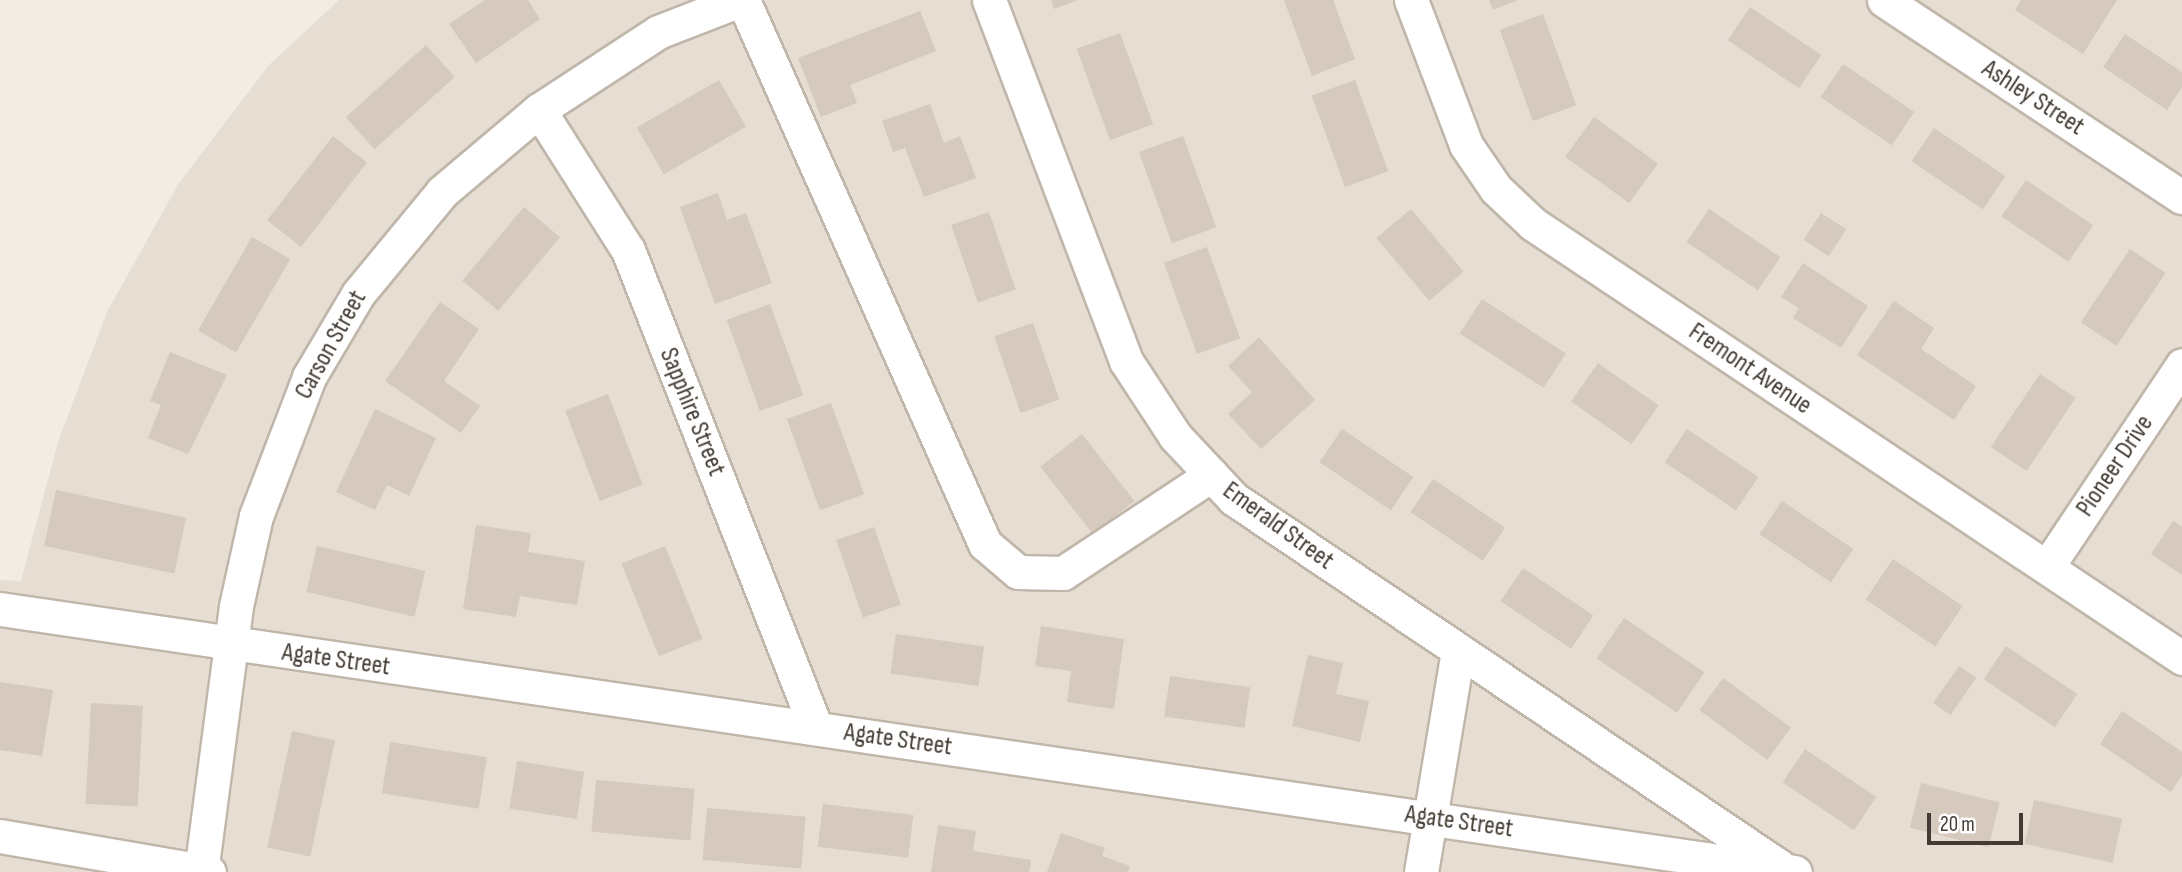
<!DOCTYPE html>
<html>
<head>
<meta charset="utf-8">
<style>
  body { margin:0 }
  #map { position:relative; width:2182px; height:872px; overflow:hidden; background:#f2ece4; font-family:"Sofia Sans Condensed",sans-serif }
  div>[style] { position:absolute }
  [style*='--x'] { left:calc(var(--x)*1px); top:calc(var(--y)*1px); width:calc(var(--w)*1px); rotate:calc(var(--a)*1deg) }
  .residential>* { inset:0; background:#e6ddd3 }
  .building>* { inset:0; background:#d6c9bd; transform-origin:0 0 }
  .roads { filter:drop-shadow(2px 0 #c0b6aa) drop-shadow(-2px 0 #c0b6aa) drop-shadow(0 2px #c0b6aa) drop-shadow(0 -2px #c0b6aa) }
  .minor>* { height:33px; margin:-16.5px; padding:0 16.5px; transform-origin:16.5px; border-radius:16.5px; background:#fff }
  span { translate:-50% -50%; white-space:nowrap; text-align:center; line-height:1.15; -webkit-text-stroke:5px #fff; paint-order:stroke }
  .street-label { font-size:26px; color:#443c34 }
  .scale { position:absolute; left:1927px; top:813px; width:96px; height:32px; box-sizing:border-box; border:4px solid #443c34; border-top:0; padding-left:9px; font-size:21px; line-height:24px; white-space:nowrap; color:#443c34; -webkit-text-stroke:5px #fff; paint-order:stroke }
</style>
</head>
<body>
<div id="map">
  <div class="residential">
    <i style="clip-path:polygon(339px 0,2182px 0,2182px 872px,0 872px,0 580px,21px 581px,58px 442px,107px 312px,179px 183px,269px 65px)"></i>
  </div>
  <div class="building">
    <i style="clip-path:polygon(485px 0,528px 0,540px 19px,476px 63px,449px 24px)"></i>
    <i style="clip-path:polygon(1051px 0,1078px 0,1054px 9px)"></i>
    <i style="clip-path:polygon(1284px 0,1333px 0,1355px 59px,1312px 76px)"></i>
    <i style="clip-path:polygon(1489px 0,1518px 0,1493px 10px)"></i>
    <i style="clip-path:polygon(2021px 0,2117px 0,2083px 54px,2015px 10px)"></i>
    <i style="left:1750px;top:7px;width:86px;height:40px;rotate:34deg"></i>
    <i style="clip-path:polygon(920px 11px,936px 51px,850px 85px,857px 103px,821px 117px,798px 58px)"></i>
    <i style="left:1543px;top:14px;width:97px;height:46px;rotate:70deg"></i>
    <i style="left:1120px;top:33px;width:97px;height:46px;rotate:70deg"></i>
    <i style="clip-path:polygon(2125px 34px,2182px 72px,2182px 87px,2167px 110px,2103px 67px)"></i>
    <i style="left:426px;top:45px;width:43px;height:108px;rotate:48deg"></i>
    <i style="left:1843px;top:64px;width:86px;height:40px;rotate:34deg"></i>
    <i style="left:719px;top:80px;width:54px;height:95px;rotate:60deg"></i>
    <i style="left:1355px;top:80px;width:97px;height:46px;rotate:70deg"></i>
    <i style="clip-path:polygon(930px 104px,944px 143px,960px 136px,976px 178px,924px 197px,905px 148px,893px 152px,882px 121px)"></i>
    <i style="left:1594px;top:117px;width:79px;height:49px;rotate:36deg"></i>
    <i style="left:1934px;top:128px;width:86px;height:40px;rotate:34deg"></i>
    <i style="left:333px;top:136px;width:43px;height:107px;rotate:38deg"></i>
    <i style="left:1183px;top:136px;width:97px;height:47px;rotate:70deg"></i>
    <i style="left:2026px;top:180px;width:81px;height:44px;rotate:34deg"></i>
    <i style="clip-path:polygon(718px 193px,727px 220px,746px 213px,772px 283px,715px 304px,680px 207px)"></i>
    <i style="left:524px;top:207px;width:47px;height:96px;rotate:40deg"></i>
    <i style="left:1411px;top:209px;width:82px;height:45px;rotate:50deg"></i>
    <i style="left:1709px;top:209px;width:86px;height:40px;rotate:34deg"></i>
    <i style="left:989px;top:212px;width:82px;height:40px;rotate:71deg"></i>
    <i style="left:1821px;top:213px;width:30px;height:32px;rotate:33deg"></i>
    <i style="left:252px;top:237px;width:44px;height:108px;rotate:30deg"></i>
    <i style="left:1207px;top:247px;width:97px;height:46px;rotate:70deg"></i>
    <i style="left:2130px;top:249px;width:43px;height:88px;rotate:34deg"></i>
    <i style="clip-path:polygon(1803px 263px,1868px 306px,1841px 348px,1793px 318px,1799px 308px,1781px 297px)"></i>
    <i style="left:1482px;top:299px;width:100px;height:41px;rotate:33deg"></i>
    <i style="clip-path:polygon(1894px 301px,1934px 328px,1921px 349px,1976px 386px,1954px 420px,1857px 355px)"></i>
    <i style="clip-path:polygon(440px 302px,479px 329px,444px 381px,480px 406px,461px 433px,385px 381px)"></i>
    <i style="left:770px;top:304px;width:97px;height:46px;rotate:70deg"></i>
    <i style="left:1033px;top:323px;width:81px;height:41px;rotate:71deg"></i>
    <i style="clip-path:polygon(1259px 337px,1315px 400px,1261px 449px,1228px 414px,1252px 392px,1228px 366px)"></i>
    <i style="clip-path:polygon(170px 352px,227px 375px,188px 454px,148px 438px,161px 405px,150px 401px)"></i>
    <i style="left:1598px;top:363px;width:74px;height:47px;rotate:35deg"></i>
    <i style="left:2040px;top:374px;width:43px;height:88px;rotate:34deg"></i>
    <i style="left:608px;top:394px;width:97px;height:46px;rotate:69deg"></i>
    <i style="left:831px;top:403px;width:97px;height:47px;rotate:70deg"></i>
    <i style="clip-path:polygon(375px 409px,436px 438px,409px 496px,387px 485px,375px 510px,336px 492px)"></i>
    <i style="left:1342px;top:429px;width:86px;height:40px;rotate:34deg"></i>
    <i style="left:1687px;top:429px;width:86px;height:40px;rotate:34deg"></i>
    <i style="left:1082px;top:434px;width:85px;height:53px;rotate:52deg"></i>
    <i style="left:1433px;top:479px;width:87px;height:40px;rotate:34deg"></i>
    <i style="left:56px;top:490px;width:133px;height:57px;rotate:12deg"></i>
    <i style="left:1782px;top:501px;width:86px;height:40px;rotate:34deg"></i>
    <i style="clip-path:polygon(2173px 521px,2182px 527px,2182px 575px,2151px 554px)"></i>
    <i style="clip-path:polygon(476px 525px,531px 533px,528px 552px,585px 561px,577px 605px,520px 596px,516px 617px,463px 609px)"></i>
    <i style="left:874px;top:527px;width:82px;height:40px;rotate:71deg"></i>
    <i style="left:317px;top:546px;width:111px;height:47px;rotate:13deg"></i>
    <i style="left:665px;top:546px;width:100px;height:47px;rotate:68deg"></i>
    <i style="left:1893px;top:559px;width:84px;height:49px;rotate:34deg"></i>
    <i style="left:1523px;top:568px;width:85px;height:40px;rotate:34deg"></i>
    <i style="left:1624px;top:618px;width:97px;height:49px;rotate:34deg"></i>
    <i style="clip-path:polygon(1041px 626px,1124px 639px,1114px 709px,1067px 702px,1071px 671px,1035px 666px)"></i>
    <i style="left:896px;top:634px;width:89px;height:40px;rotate:8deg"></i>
    <i style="left:2006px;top:646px;width:86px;height:40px;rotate:34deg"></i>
    <i style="clip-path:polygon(1308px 655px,1343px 663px,1336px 694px,1369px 701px,1360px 742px,1292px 726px)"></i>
    <i style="left:1959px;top:666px;width:21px;height:45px;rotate:35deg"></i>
    <i style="left:1170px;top:676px;width:81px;height:41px;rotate:8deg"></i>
    <i style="left:1723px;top:678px;width:84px;height:40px;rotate:36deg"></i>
    <i style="clip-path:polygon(0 682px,53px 690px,42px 756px,0 750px)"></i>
    <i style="left:91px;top:703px;width:52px;height:101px;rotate:3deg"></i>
    <i style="clip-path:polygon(2122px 711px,2182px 752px,2182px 775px,2171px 792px,2100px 744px)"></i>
    <i style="left:292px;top:731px;width:44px;height:119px;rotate:12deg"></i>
    <i style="left:390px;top:742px;width:98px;height:52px;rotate:9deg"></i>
    <i style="left:1805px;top:749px;width:86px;height:40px;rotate:34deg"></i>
    <i style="left:517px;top:761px;width:68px;height:48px;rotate:9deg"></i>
    <i style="left:596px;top:780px;width:99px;height:52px;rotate:5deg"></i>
    <i style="left:1921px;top:783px;width:81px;height:46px;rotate:14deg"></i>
    <i style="left:2034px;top:800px;width:90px;height:45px;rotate:12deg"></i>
    <i style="left:823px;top:804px;width:91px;height:43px;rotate:7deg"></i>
    <i style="left:707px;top:808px;width:99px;height:52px;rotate:5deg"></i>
    <i style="clip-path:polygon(938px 825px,976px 831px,973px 851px,1031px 860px,1029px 872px,931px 872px)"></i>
    <i style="clip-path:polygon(1061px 833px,1105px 848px,1102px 856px,1130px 866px,1128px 872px,1047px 872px)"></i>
  </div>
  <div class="roads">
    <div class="minor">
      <i style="--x:743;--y:0;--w:595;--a:66.02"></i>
      <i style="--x:985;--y:544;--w:43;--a:40.3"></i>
      <i style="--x:1018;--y:572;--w:45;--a:1.3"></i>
      <i style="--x:1063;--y:573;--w:178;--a:-33.5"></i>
      <i style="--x:989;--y:0;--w:386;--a:69.2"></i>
      <i style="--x:1126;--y:361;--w:90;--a:56.8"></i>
      <i style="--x:1175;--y:436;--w:86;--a:46.9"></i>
      <i style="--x:1234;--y:499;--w:657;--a:33.96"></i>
      <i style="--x:1411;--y:0;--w:155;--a:69.2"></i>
      <i style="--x:1466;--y:145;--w:53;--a:55.7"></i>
      <i style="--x:1496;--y:189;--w:51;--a:43.4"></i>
      <i style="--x:1533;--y:224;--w:781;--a:33.77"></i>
      <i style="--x:1884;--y:0;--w:357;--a:33.5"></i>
      <i style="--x:539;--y:110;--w:166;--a:57.6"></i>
      <i style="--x:628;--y:250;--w:514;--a:68.53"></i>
      <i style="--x:2047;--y:567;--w:243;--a:-56.2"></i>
      <i style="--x:0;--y:609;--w:1814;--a:8.34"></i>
      <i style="--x:0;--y:836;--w:212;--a:9.8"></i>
      <i style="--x:201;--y:872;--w:268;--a:-82.5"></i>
      <i style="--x:236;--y:606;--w:92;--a:-77.5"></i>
      <i style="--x:256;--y:516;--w:149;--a:-69.1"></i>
      <i style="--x:309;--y:377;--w:96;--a:-59.4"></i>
      <i style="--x:358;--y:294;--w:132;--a:-50.5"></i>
      <i style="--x:442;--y:192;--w:127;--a:-40.2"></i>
      <i style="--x:539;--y:110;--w:142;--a:-33.2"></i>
      <i style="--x:658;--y:32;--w:88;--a:-21.3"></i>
      <i style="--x:1421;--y:872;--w:225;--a:-80.5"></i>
    </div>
  </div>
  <div class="street-label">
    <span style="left:2033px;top:98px;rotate:33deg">Ashley Street</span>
    <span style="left:331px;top:345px;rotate:-61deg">Carson Street</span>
    <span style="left:1750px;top:369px;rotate:34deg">Fremont Avenue</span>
    <span style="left:692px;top:412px;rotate:68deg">Sapphire Street</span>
    <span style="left:2115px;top:466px;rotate:-56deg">Pioneer Drive</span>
    <span style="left:1278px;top:526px;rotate:36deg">Emerald Street</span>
    <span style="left:336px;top:660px;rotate:8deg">Agate Street</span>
    <span style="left:898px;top:740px;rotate:8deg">Agate Street</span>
    <span style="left:1459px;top:822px;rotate:8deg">Agate Street</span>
  </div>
  <div class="scale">20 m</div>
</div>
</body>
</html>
